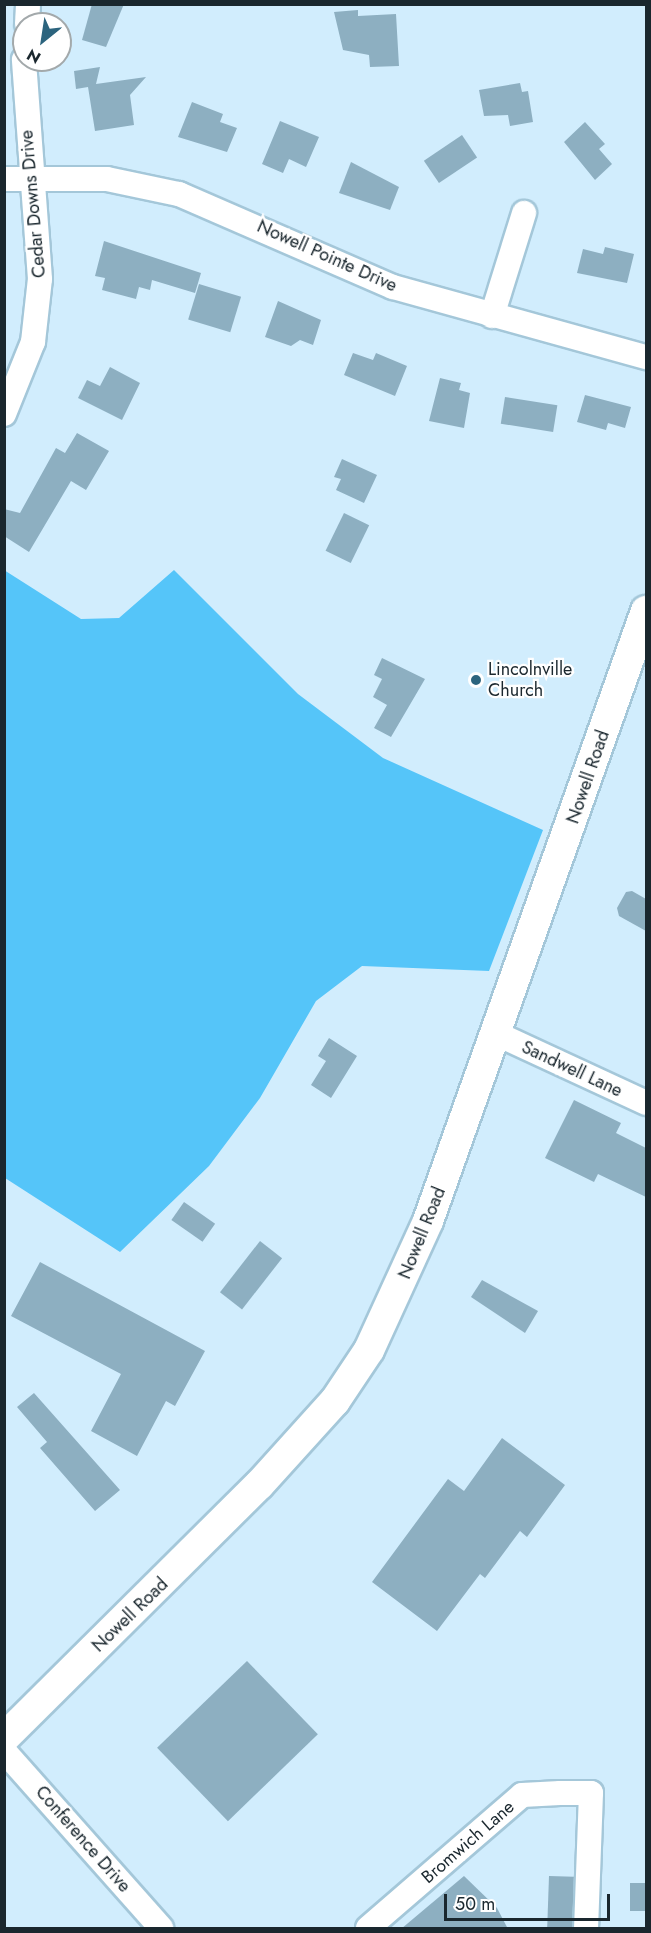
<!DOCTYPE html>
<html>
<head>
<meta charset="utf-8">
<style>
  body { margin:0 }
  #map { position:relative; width:651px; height:1933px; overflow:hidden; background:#d1edfd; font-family:Jost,sans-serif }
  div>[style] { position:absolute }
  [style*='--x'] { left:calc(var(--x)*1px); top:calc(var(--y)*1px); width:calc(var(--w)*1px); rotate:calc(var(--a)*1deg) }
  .forest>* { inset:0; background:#55c5f9 }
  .building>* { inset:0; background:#8dafc1; transform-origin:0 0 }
  .roads { filter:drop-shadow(2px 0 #a4c7d9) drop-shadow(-2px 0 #a4c7d9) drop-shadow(0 2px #a4c7d9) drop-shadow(0 -2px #a4c7d9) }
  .minor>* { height:24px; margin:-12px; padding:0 12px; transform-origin:12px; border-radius:12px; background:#fff }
  .tertiary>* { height:30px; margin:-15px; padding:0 15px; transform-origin:15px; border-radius:15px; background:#fff }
  .dots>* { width:16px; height:16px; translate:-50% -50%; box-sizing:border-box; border:3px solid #fff; border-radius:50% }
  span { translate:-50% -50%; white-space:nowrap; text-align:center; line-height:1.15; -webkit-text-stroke:4.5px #fff; paint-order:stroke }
  .street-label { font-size:18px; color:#1a272e }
  .poi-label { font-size:18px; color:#1a272e }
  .left { translate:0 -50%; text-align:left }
  .frame { position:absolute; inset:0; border:6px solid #1a272e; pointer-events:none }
  .north { position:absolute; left:12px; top:12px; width:60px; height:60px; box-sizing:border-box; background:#fff; border:2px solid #a3a9ab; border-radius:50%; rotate:210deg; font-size:16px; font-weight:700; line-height:24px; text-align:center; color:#1a272e }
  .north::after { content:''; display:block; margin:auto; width:21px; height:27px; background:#2c647e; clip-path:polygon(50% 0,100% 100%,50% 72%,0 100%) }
  .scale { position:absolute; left:444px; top:1894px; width:166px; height:27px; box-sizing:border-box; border:3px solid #1a272e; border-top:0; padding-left:8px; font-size:18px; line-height:21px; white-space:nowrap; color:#1a272e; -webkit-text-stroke:4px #fff; paint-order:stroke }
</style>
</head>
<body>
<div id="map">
  <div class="forest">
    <i style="clip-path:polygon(4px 570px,81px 619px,119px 618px,174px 570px,298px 694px,383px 758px,543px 830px,489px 971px,362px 966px,316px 1001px,260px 1098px,209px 1166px,120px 1252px,5px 1178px)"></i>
  </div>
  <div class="building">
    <i style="clip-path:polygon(92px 4px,124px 4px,106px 47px,82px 40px)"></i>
    <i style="clip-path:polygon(358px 10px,358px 16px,396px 14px,399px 66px,370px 67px,369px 55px,343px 50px,334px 12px)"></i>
    <i style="clip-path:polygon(100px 67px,96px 84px,146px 77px,130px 95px,134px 125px,95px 131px,88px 87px,76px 89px,74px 71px)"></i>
    <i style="clip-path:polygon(520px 83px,522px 92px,528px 91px,533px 122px,510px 126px,508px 115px,484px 116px,479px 90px)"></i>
    <i style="clip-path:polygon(192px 102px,223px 114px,220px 122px,237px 128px,227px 152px,178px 137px)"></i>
    <i style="clip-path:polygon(280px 121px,319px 137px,306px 167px,289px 159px,283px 173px,262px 164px)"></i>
    <i style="clip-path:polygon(585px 122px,605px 144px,599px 149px,612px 164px,595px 180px,564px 142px)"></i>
    <i style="left:462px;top:135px;width:27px;height:46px;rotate:56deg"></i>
    <i style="clip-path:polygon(351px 162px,399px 187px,390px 210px,339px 193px)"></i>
    <i style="clip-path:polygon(104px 241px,201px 273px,195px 293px,152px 280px,150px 290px,139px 287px,136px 299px,102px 290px,105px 278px,95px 276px)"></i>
    <i style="clip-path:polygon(605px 247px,634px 254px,627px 283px,577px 273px,583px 249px,603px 254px)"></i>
    <i style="left:199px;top:284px;width:44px;height:37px;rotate:17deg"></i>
    <i style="clip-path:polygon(278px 301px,321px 320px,313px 345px,300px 340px,291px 346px,265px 337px)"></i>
    <i style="clip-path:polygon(353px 353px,373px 360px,376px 353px,407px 366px,395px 396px,344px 375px)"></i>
    <i style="clip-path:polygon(110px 367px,140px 383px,122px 420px,78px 398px,87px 380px,100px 386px)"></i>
    <i style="clip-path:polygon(440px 378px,461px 383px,459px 390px,470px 393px,464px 428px,429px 421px)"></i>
    <i style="clip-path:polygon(585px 395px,631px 407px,625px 428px,608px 423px,606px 430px,577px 422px)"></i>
    <i style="left:505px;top:397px;width:53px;height:27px;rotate:9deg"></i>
    <i style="clip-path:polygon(77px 433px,109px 451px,86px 490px,71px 481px,29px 552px,4px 536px,4px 509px,20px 513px,56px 448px,65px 453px)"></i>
    <i style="clip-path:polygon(342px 459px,377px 475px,364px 503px,336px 490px,341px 479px,334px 477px)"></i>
    <i style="left:344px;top:513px;width:28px;height:42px;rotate:26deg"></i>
    <i style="clip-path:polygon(382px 658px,425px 679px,391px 737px,374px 728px,387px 705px,373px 697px,382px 679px,374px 675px)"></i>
    <i style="clip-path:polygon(632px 891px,646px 899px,646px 931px,619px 916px,617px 908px,626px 892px)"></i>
    <i style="clip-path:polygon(329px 1038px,357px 1056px,331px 1098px,311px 1085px,326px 1061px,318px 1056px)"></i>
    <i style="clip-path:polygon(574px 1100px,621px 1123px,616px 1133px,646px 1148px,646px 1197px,598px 1174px,594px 1182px,545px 1158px)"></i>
    <i style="left:184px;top:1202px;width:38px;height:22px;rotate:35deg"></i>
    <i style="left:260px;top:1241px;width:28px;height:65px;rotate:38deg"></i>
    <i style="clip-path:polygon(40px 1262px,205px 1351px,175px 1406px,166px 1401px,137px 1456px,91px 1431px,121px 1374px,11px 1316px)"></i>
    <i style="clip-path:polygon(482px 1280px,538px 1311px,525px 1333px,471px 1297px)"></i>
    <i style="clip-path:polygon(34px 1393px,120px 1490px,95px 1511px,40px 1448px,47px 1442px,17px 1407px)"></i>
    <i style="clip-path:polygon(502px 1438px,565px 1485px,527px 1537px,520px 1531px,485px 1578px,480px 1574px,437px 1631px,372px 1582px,448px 1479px,464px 1491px)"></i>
    <i style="left:247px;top:1661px;width:102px;height:125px;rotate:46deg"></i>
    <i style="clip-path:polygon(464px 1876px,497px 1908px,508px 1929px,401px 1929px)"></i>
    <i style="left:549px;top:1876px;width:25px;height:53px;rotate:2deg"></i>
    <i style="left:630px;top:1883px;width:16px;height:28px"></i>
  </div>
  <div class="roads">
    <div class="minor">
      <i style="--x:27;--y:24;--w:20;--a:-87"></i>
      <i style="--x:4;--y:179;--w:103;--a:0"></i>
      <i style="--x:107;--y:179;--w:74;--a:11.8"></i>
      <i style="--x:179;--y:194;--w:233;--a:23.5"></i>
      <i style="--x:393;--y:287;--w:263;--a:15.5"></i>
      <i style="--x:492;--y:316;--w:108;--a:-72.7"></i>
      <i style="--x:4;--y:414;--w:78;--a:-68.1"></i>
      <i style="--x:33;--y:342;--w:63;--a:-83.7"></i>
      <i style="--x:40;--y:279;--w:220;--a:-94.2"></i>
      <i style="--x:497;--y:1034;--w:164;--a:24.8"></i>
      <i style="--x:4;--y:1751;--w:237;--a:48.4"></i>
      <i style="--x:368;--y:1928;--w:203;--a:-40.8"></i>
      <i style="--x:522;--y:1795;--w:38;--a:-3"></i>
      <i style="--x:560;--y:1793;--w:31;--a:0"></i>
      <i style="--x:591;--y:1793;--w:135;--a:92.1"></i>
    </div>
    <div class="tertiary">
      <i style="--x:4;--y:1738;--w:359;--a:-44.8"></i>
      <i style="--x:259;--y:1485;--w:113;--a:-47.9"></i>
      <i style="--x:335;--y:1401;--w:61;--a:-56.3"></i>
      <i style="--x:369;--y:1350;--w:142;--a:-65.4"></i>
      <i style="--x:428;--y:1221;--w:648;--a:-70.33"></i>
    </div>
  </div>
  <div class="dots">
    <i style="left:476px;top:680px;background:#2c647e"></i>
  </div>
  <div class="street-label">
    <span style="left:33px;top:204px;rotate:-95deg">Cedar Downs Drive</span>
    <span style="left:327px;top:256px;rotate:24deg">Nowell Pointe Drive</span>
    <span style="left:588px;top:777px;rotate:-71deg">Nowell Road</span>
    <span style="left:572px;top:1069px;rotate:25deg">Sandwell Lane</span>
    <span style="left:422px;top:1233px;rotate:-68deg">Nowell Road</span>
    <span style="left:130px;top:1615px;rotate:-44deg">Nowell Road</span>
    <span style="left:83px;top:1839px;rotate:49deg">Conference Drive</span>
    <span style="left:468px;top:1842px;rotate:-41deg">Bromwich Lane</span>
  </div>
  <div class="poi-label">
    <span class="left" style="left:488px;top:680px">Lincolnville<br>Church</span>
  </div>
  <div class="frame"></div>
  <div class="north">N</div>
  <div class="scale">50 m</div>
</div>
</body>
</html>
